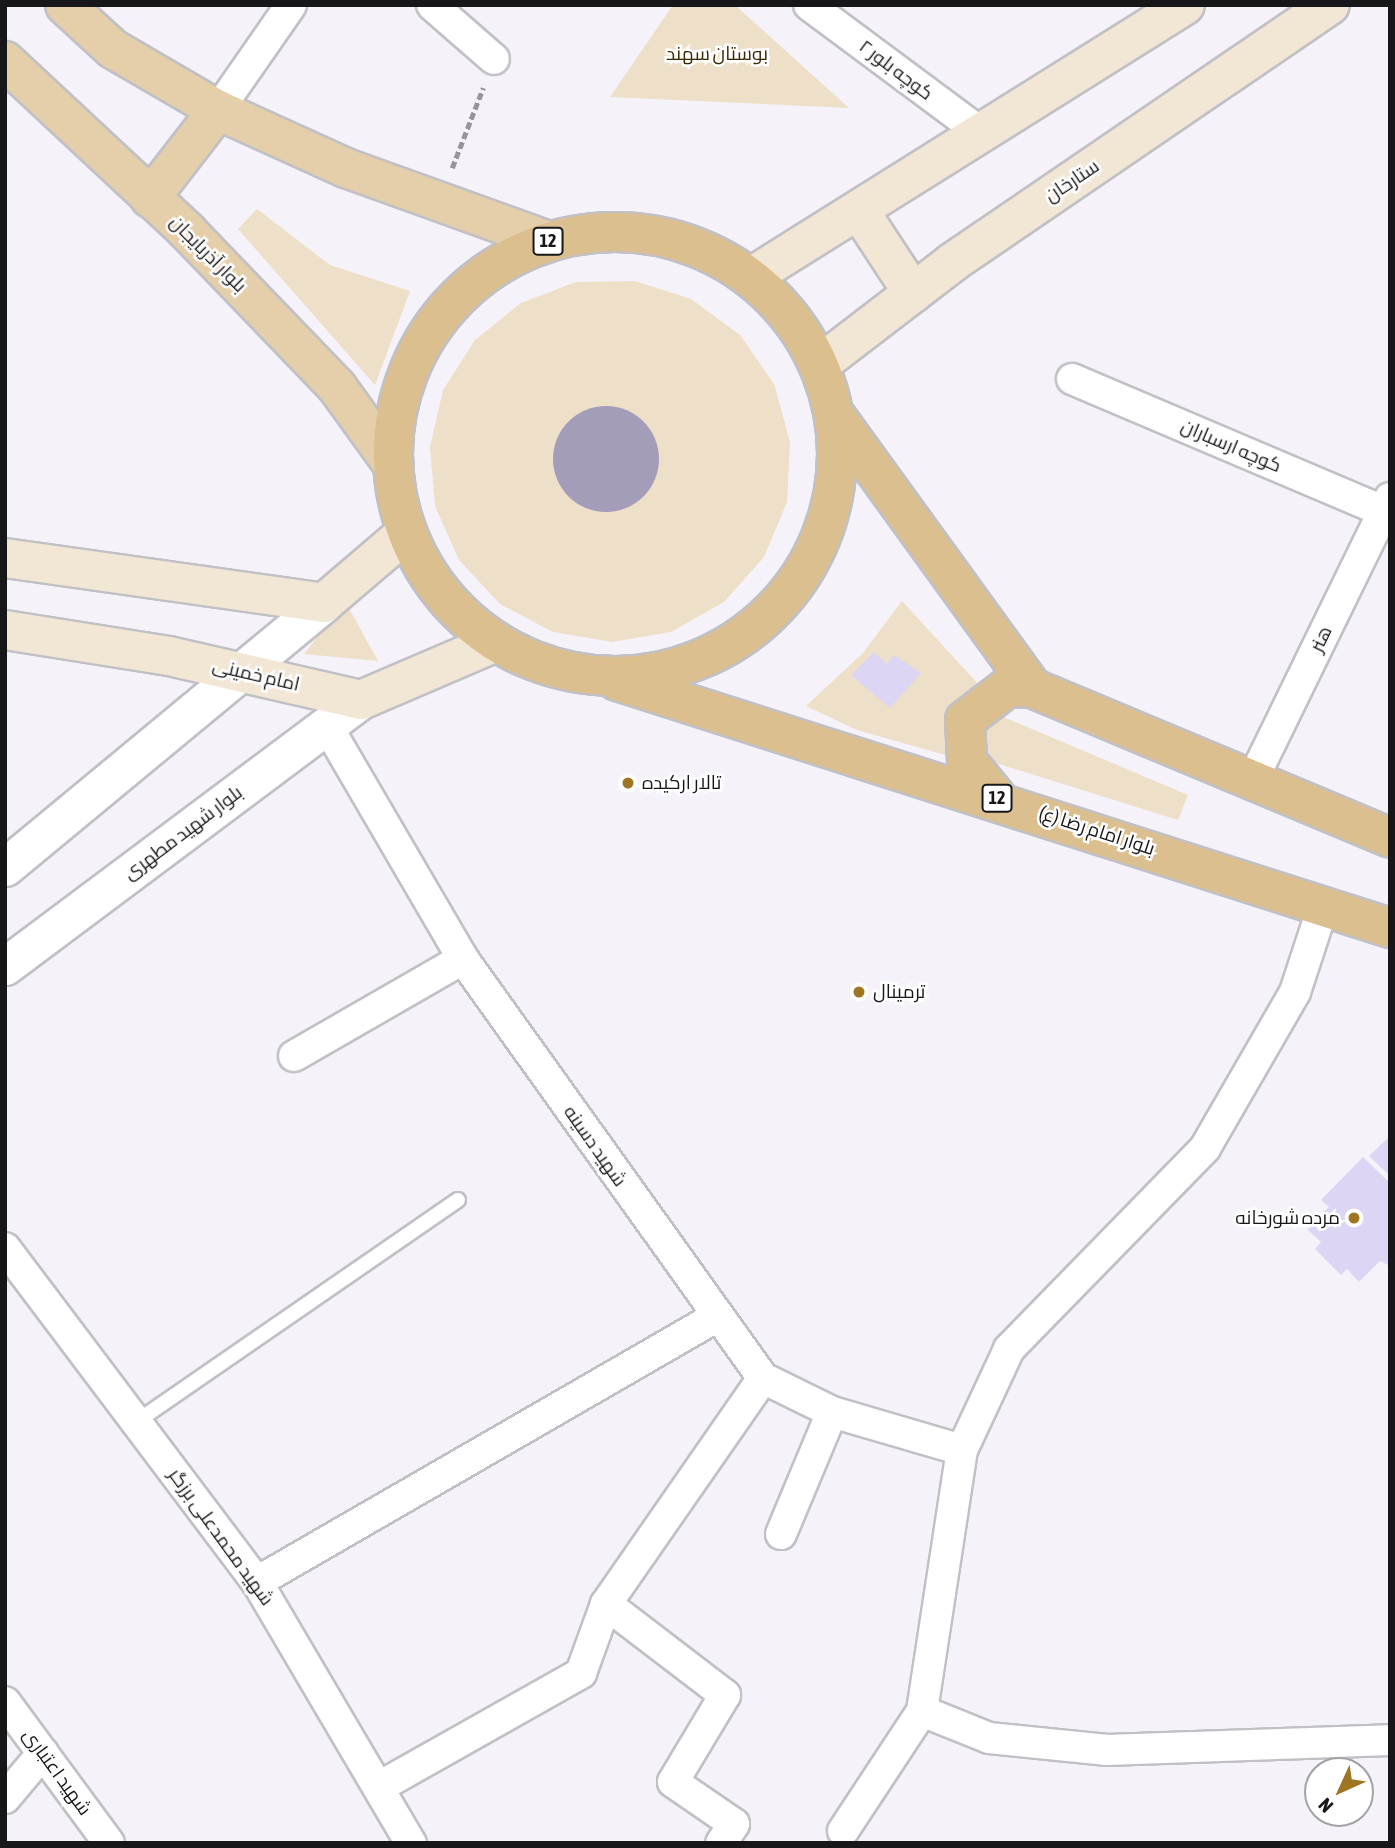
<!DOCTYPE html>
<html>
<head>
<meta charset="utf-8">
<style>
  body { margin:0 }
  #map { position:relative; width:1395px; height:1848px; overflow:hidden; background:#f5f3f9; font-family:"Asap Condensed",Cairo,sans-serif }
  div>[style] { position:absolute }
  [style*='--x'] { left:calc(var(--x)*1px); top:calc(var(--y)*1px); width:calc(var(--w)*1px); rotate:calc(var(--a)*1deg) }
  .green>* { inset:0; background:#eddfc8 }
  .water>* { inset:0; background:#a49dba }
  .round { border-radius:50% }
  .building>* { inset:0; background:#dcd6f4 }
  .path>* { height:4.5px; margin-top:-2.25px; transform-origin:0; background:repeating-linear-gradient(90deg,#969599 0 7px,transparent 0 10.5px) }
  .roads { filter:drop-shadow(2px 0 #c1c0c5) drop-shadow(-2px 0 #c1c0c5) drop-shadow(0 2px #c1c0c5) drop-shadow(0 -2px #c1c0c5) }
  .service>* { height:14px; margin:-7px; padding:0 7px; transform-origin:7px; border-radius:7px; background:#fff }
  .minor>* { height:30px; margin:-15px; padding:0 15px; transform-origin:15px; border-radius:15px; background:#fff }
  .tertiary>* { height:37px; margin:-18.5px; padding:0 18.5px; transform-origin:18.5px; border-radius:18.5px; background:#fff }
  .secondary>* { height:38px; margin:-19px; padding:0 19px; transform-origin:19px; border-radius:19px; background:#f2e7d5 }
  .primary>* { height:38px; margin:-19px; padding:0 19px; transform-origin:19px; border-radius:19px; background:#e5cfaa }
  .trunk>* { height:38px; margin:-19px; padding:0 19px; transform-origin:19px; border-radius:19px; background:#dcbf8e }
  .trunk>.ring { margin:-19px; padding:0; box-sizing:content-box; background:none; border:38px solid #dcbf8e; border-radius:50% }
  .dots>* { width:19px; height:19px; translate:-50% -50%; box-sizing:border-box; border:4px solid #fff; border-radius:50% }
  span { translate:-50% -50%; white-space:nowrap; text-align:center; line-height:1.15; -webkit-text-stroke:5px #fff; paint-order:stroke }
  .shield-label span { padding:2px 5px; background:#fff; border:2px solid; border-radius:5px; -webkit-text-stroke-width:0 }
  .shield-label { font-size:18px; color:#171719; font-weight:700 }
  .park-label { font-size:19px; color:#3a2803 }
  .street-label { font-size:19px; color:#171719 }
  .poi-label { font-size:19px; color:#171719 }
  .left { translate:0 -50%; text-align:left }
  .right { translate:-100% -50%; text-align:right }
  .frame { position:absolute; inset:0; border:7px solid #171719; pointer-events:none }
  .north { position:absolute; left:1304px; top:1757px; width:70px; height:70px; box-sizing:border-box; background:#fff; border:2px solid #a2a2a3; border-radius:50%; rotate:225deg; font-size:19px; font-weight:700; line-height:28px; text-align:center; color:#171719 }
  .north::after { content:''; display:block; margin:auto; width:24px; height:32px; background:#9f7524; clip-path:polygon(50% 0,100% 100%,50% 72%,0 100%) }
</style>
</head>
<body>
<div id="map">
  <div class="green">
    <i style="clip-path:polygon(673px 5px,735px 5px,849px 108px,610px 97px)"></i>
    <i style="clip-path:polygon(257px 209px,330px 265px,410px 291px,375px 385px,238px 229px)"></i>
    <i style="clip-path:polygon(evenodd,635px 281px,691px 299px,740px 335px,774px 384px,790px 442px,787px 502px,764px 557px,724px 602px,671px 632px,612px 642px,553px 632px,500px 604px,459px 560px,435px 506px,430px 447px,443px 390px,475px 340px,521px 303px,576px 282px,635px 281px,599px 406px,633px 413px,554px 452px,569px 421px,599px 406px)"></i>
    <i style="clip-path:polygon(345px 601px,378px 661px,304px 654px)"></i>
    <i style="clip-path:polygon(902px 601px,980px 686px,959px 698px,945px 718px,956px 758px,857px 730px,806px 706px,863px 653px)"></i>
    <i style="clip-path:polygon(1001px 716px,1188px 795px,1178px 820px,996px 763px,981px 740px,982px 726px)"></i>
  </div>
  <div class="water">
    <i class="round" style="left:553px;top:406px;width:106px;height:106px"></i>
  </div>
  <div class="building">
    <i style="clip-path:polygon(874px 652px,887px 664px,894px 655px,921px 673px,890px 708px,851px 675px)"></i>
    <i style="clip-path:polygon(1390px 1136px,1390px 1176px,1369px 1156px)"></i>
    <i style="clip-path:polygon(1363px 1157px,1390px 1183px,1390px 1266px,1380px 1261px,1359px 1282px,1347px 1269px,1341px 1275px,1315px 1249px,1321px 1242px,1307px 1229px,1329px 1207px,1321px 1200px)"></i>
  </div>
  <div class="path">
    <i style="--x:452;--y:168;--w:86;--a:-68.8"></i>
  </div>
  <div class="roads">
    <div class="service">
      <i style="--x:136;--y:1422;--w:391;--a:-34.6"></i>
    </div>
    <div class="minor">
      <i style="--x:432;--y:5;--w:82;--a:41.1"></i>
      <i style="--x:809;--y:5;--w:218;--a:36.6"></i>
      <i style="--x:218;--y:110;--w:128;--a:-55.2"></i>
      <i style="--x:1072;--y:379;--w:345;--a:23"></i>
      <i style="--x:327;--y:726;--w:270;--a:59.7"></i>
      <i style="--x:463;--y:959;--w:515;--a:54.4"></i>
      <i style="--x:763;--y:1378;--w:77;--a:26.2"></i>
      <i style="--x:832;--y:1412;--w:135;--a:16.3"></i>
      <i style="--x:1252;--y:781;--w:315;--a:-64"></i>
      <i style="--x:294;--y:1056;--w:195;--a:-29.9"></i>
      <i style="--x:5;--y:1248;--w:418;--a:53"></i>
      <i style="--x:257;--y:1582;--w:303;--a:59.5"></i>
      <i style="--x:781;--y:1534;--w:132;--a:-67.3"></i>
      <i style="--x:257;--y:1582;--w:530;--a:-30"></i>
      <i style="--x:606;--y:1604;--w:150;--a:37.4"></i>
      <i style="--x:725;--y:1695;--w:101;--a:120.9"></i>
      <i style="--x:673;--y:1782;--w:74;--a:34.5"></i>
      <i style="--x:734;--y:1824;--w:23;--a:124"></i>
      <i style="--x:5;--y:1702;--w:175;--a:53.6"></i>
      <i style="--x:922;--y:1711;--w:72;--a:21.9"></i>
      <i style="--x:989;--y:1738;--w:119;--a:5.8"></i>
      <i style="--x:1107;--y:1750;--w:283;--a:-2"></i>
      <i style="--x:379;--y:1787;--w:232;--a:-29.4"></i>
      <i style="--x:581;--y:1673;--w:73;--a:-70.1"></i>
      <i style="--x:606;--y:1604;--w:275;--a:-55.2"></i>
      <i style="--x:5;--y:1798;--w:59;--a:-49.8"></i>
      <i style="--x:843;--y:1831;--w:144;--a:-56.6"></i>
      <i style="--x:922;--y:1711;--w:264;--a:-81.3"></i>
      <i style="--x:962;--y:1450;--w:111;--a:-65"></i>
      <i style="--x:1009;--y:1349;--w:281;--a:-45.7"></i>
      <i style="--x:1205;--y:1148;--w:180;--a:-60"></i>
      <i style="--x:1295;--y:992;--w:93;--a:-71.8"></i>
    </div>
    <div class="tertiary">
      <i style="--x:5;--y:867;--w:414;--a:-39.6"></i>
      <i style="--x:5;--y:966;--w:444;--a:-36.8"></i>
    </div>
    <div class="secondary">
      <i style="--x:860;--y:212;--w:97;--a:56.8"></i>
      <i style="--x:751;--y:277;--w:512;--a:-32.08"></i>
      <i style="--x:819;--y:365;--w:169;--a:-37.5"></i>
      <i style="--x:953;--y:262;--w:456;--a:-34.3"></i>
      <i style="--x:5;--y:558;--w:322;--a:8"></i>
      <i style="--x:324;--y:603;--w:108;--a:-40.5"></i>
      <i style="--x:5;--y:630;--w:166;--a:9"></i>
      <i style="--x:169;--y:656;--w:197;--a:12.9"></i>
      <i style="--x:361;--y:700;--w:147;--a:-23.2"></i>
    </div>
    <div class="primary">
      <i style="--x:65;--y:5;--w:65;--a:42.5"></i>
      <i style="--x:113;--y:49;--w:121;--a:30.2"></i>
      <i style="--x:218;--y:110;--w:141;--a:24.4"></i>
      <i style="--x:346;--y:168;--w:216;--a:19.8"></i>
      <i style="--x:5;--y:61;--w:249;--a:43"></i>
      <i style="--x:187;--y:231;--w:216;--a:46.1"></i>
      <i style="--x:337;--y:387;--w:94;--a:54.1"></i>
      <i style="--x:150;--y:198;--w:111;--a:-52.3"></i>
    </div>
    <div class="trunk">
      <i class="ring" style="left:393px;top:232px;width:406px;height:406px"></i>
      <i style="--x:834;--y:414;--w:338;--a:54.1"></i>
      <i style="--x:1032;--y:688;--w:388;--a:22.7"></i>
      <i style="--x:617;--y:681;--w:812;--a:17.72"></i>
      <i style="--x:997;--y:798;--w:48;--a:-129"></i>
      <i style="--x:967;--y:761;--w:41;--a:-92.8"></i>
      <i style="--x:965;--y:720;--w:54;--a:-37.5"></i>
      <i style="--x:1008;--y:687;--w:24;--a:2"></i>
    </div>
  </div>
  <div class="dots">
    <i style="left:628px;top:783px;background:#9f7524"></i>
    <i style="left:859px;top:992px;background:#9f7524"></i>
    <i style="left:1354px;top:1218px;background:#9f7524"></i>
  </div>
  <div class="shield-label">
    <span style="left:548px;top:241px">12</span>
    <span style="left:997px;top:798px">12</span>
  </div>
  <div class="park-label">
    <span style="left:717px;top:54px">بوستان سهند</span>
  </div>
  <div class="street-label">
    <span style="left:896px;top:70px;rotate:37deg">کوچه بلور ۲</span>
    <span style="left:1072px;top:181px;rotate:-34deg">ستارخان</span>
    <span style="left:208px;top:254px;rotate:45deg">بلوار آذربایجان</span>
    <span style="left:1231px;top:446px;rotate:23deg">کوچه ارسباران</span>
    <span style="left:1321px;top:639px;rotate:-64deg">هنر</span>
    <span style="left:256px;top:675px;rotate:13deg">امام خمینی</span>
    <span style="left:1097px;top:831px;rotate:18deg">بلوار امام رضا (ع)</span>
    <span style="left:183px;top:833px;rotate:-37deg">بلوار شهید مطهری</span>
    <span style="left:595px;top:1146px;rotate:55deg">شهید دسینه</span>
    <span style="left:221px;top:1537px;rotate:54deg">شهید محمدعلی برزگر</span>
    <span style="left:57px;top:1772px;rotate:54deg">شهید اعتباری</span>
  </div>
  <div class="poi-label">
    <span class="left" style="left:642px;top:783px">تالار ارکیده</span>
    <span class="left" style="left:873px;top:992px">ترمینال</span>
    <span class="right" style="left:1340px;top:1218px">مرده شورخانه</span>
  </div>
  <div class="frame"></div>
  <div class="north">N</div>
</div>
</body>
</html>
